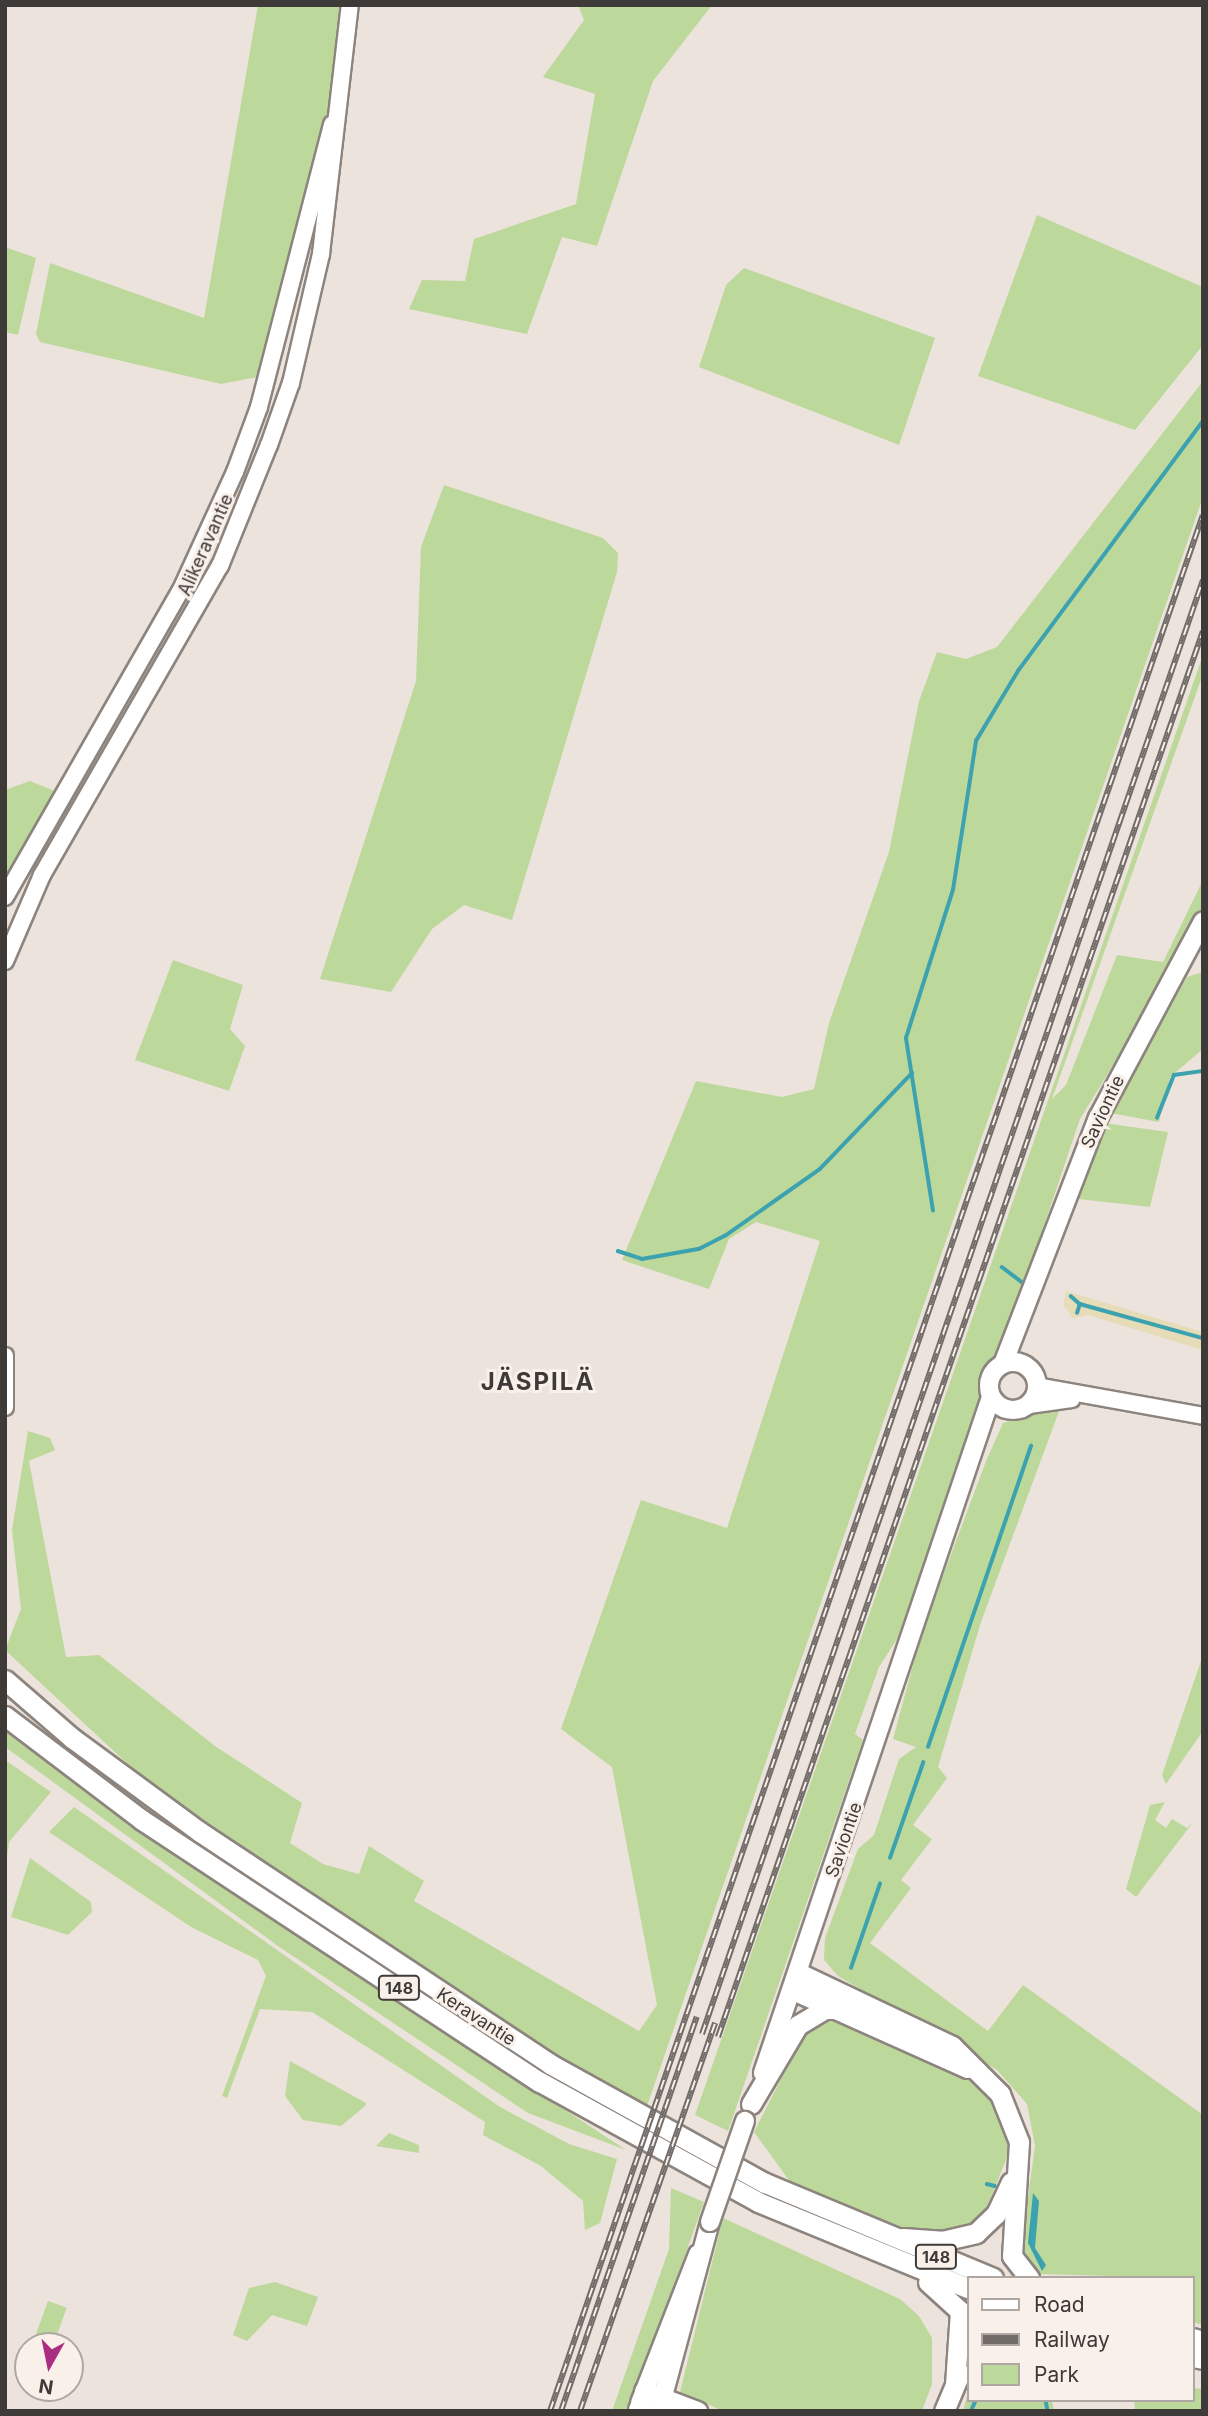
<!DOCTYPE html>
<html>
<head>
<meta charset="utf-8">
<style>
  body { margin:0 }
  #map { position:relative; width:1208px; height:2416px; overflow:hidden; background:#ede3dd; font-family:Inter,sans-serif }
  div>[style] { position:absolute }
  [style*='--x'] { left:calc(var(--x)*1px); top:calc(var(--y)*1px); width:calc(var(--w)*1px); rotate:calc(var(--a)*1deg) }
  .green>* { inset:0; background:#bdd89b; transform-origin:0 0 }
  .sand>* { inset:0; background:#e6dcb7 }
  .water>* { inset:0; background:#3da2af }
  .stream>* { height:3.5px; margin:-1.75px; padding:0 1.75px; transform-origin:1.75px; border-radius:1.75px; background:#3da2af }
  .roads { filter:drop-shadow(2px 0 #8d847e) drop-shadow(-2px 0 #8d847e) drop-shadow(0 2px #8d847e) drop-shadow(0 -2px #8d847e) }
  .tertiary>* { height:16px; margin:-8px; padding:0 8px; transform-origin:8px; border-radius:8px; background:#fff }
  .secondary>* { height:18px; margin:-9px; padding:0 9px; transform-origin:9px; border-radius:9px; background:#fff }
  .secondary>.ring { margin:-9px; padding:0; box-sizing:content-box; background:none; border:18px solid #fff; border-radius:50% }
  .primary>* { height:19px; margin:-9.5px; padding:0 9.5px; transform-origin:9.5px; border-radius:9.5px; background:#fff }
  .rail>* { height:6px; margin-top:-3px; transform-origin:0; background:repeating-linear-gradient(90deg,#faf0ea 0 10px,#726c69 0 20px); box-sizing:border-box; border-block:2px solid #726c69 }
  .bridges { filter:drop-shadow(2px 0 #8d847e) drop-shadow(-2px 0 #8d847e) drop-shadow(0 2px #8d847e) drop-shadow(0 -2px #8d847e) }
  .secondary-bridge>* { height:18px; margin:-9px; padding:0 9px; transform-origin:9px; border-radius:9px; background:#fff }
  span { translate:-50% -50%; white-space:nowrap; text-align:center; line-height:1.15; -webkit-text-stroke:6px #faf0ea; paint-order:stroke }
  .shield-label span { padding:2px 5px; background:#faf0ea; border:2px solid; border-radius:5px; -webkit-text-stroke-width:0 }
  .shield-label { font-size:16px; color:#3e3a38; font-weight:700 }
  .street-label { font-size:18px; color:#3e3a38 }
  .district-label { font-size:24px; color:#3e3a38; font-weight:700; letter-spacing:2px }
  .frame { position:absolute; inset:0; border:7px solid #3e3a38; pointer-events:none }
  .legend { position:absolute; left:967px; top:2276px; width:228px; height:126px; box-sizing:border-box; background:#faf0ea; border:2px solid #afa7a3; margin:0; padding:9px 12px; list-style:none; font-size:21px; color:#3e3a38 }
  .legend li { display:flex; align-items:center; gap:14px; height:35px }
  .legend b { width:35px; border:2px solid #afa7a3 }
  .north { position:absolute; left:14px; top:2332px; width:70px; height:70px; box-sizing:border-box; background:#faf0ea; border:2px solid #afa7a3; border-radius:50%; rotate:189deg; font-size:19px; font-weight:700; line-height:28px; text-align:center; color:#3e3a38 }
  .north::after { content:''; display:block; margin:auto; width:24px; height:32px; background:#a92e81; clip-path:polygon(50% 0,100% 100%,50% 72%,0 100%) }
</style>
</head>
<body>
<div id="map">
  <div class="green">
    <i style="clip-path:polygon(258px 5px,350px 5px,337px 106px,267px 365px,257px 377px,221px 384px,40px 342px,36px 334px,50px 263px,204px 318px)"></i>
    <i style="clip-path:polygon(578px 5px,712px 5px,653px 81px,597px 246px,562px 237px,527px 334px,409px 309px,422px 280px,465px 281px,474px 239px,576px 204px,595px 94px,543px 77px,584px 20px)"></i>
    <i style="clip-path:polygon(1037px 215px,1203px 287px,1203px 345px,1135px 430px,978px 376px)"></i>
    <i style="clip-path:polygon(5px 247px,36px 258px,18px 335px,5px 332px)"></i>
    <i style="clip-path:polygon(744px 268px,935px 338px,899px 445px,699px 367px,726px 285px)"></i>
    <i style="clip-path:polygon(1203px 381px,1203px 497px,646px 2109px,533px 2043px,145px 1780px,5px 1650px,21px 1609px,12px 1530px,28px 1431px,50px 1438px,55px 1450px,29px 1461px,66px 1657px,99px 1655px,215px 1746px,302px 1803px,290px 1843px,323px 1864px,359px 1874px,369px 1846px,424px 1881px,414px 1901px,639px 2031px,657px 2005px,612px 1767px,561px 1729px,641px 1500px,727px 1528px,820px 1241px,756px 1222px,729px 1239px,709px 1289px,622px 1260px,696px 1081px,782px 1097px,814px 1089px,829px 1023px,889px 852px,919px 701px,937px 652px,966px 659px,997px 647px)"></i>
    <i style="clip-path:polygon(444px 485px,603px 538px,618px 553px,617px 572px,512px 920px,464px 905px,432px 929px,391px 992px,320px 979px,416px 681px,421px 547px)"></i>
    <i style="clip-path:polygon(1203px 655px,1203px 674px,1052px 1099px,1066px 1085px,1117px 955px,1163px 962px,1203px 880px,1203px 919px,1080px 1119px,1002px 1350px,982px 1373px,981px 1397px,899px 1636px,879px 1667px,855px 1734px,863px 1740px,728px 2131px,695px 2115px)"></i>
    <i style="clip-path:polygon(30px 781px,55px 791px,5px 885px,5px 790px)"></i>
    <i style="clip-path:polygon(173px 960px,243px 985px,230px 1029px,245px 1046px,229px 1091px,135px 1060px)"></i>
    <i style="clip-path:polygon(1203px 972px,1203px 1049px,1170px 1077px,1159px 1122px,1110px 1113px,1187px 977px)"></i>
    <i style="clip-path:polygon(1104px 1123px,1168px 1132px,1150px 1207px,1070px 1198px)"></i>
    <i style="clip-path:polygon(1061px 1406px,981px 1622px,938px 1767px,947px 1778px,913px 1825px,932px 1839px,901px 1880px,911px 1888px,870px 1943px,988px 2031px,1023px 1985px,1203px 2115px,1203px 2325px,1192px 2322px,1192px 2278px,1036px 2274px,1021px 2248px,1035px 2146px,1027px 2104px,997px 2070px,838px 1976px,824px 1960px,825px 1938px,858px 1849px,874px 1835px,899px 1759px,916px 1747px,893px 1739px,922px 1632px,986px 1461px,1003px 1423px)"></i>
    <i style="clip-path:polygon(1203px 1655px,1203px 1731px,1166px 1784px,1162px 1775px)"></i>
    <i style="clip-path:polygon(5px 1728px,147px 1834px,626px 2150px,528px 2113px,278px 1946px,5px 1747px)"></i>
    <i style="clip-path:polygon(5px 1760px,51px 1792px,9px 1842px,5px 1871px)"></i>
    <i style="clip-path:polygon(1165px 1802px,1155px 1820px,1166px 1828px,1172px 1819px,1187px 1828px,1194px 1821px,1136px 1897px,1126px 1889px,1150px 1805px)"></i>
    <i style="clip-path:polygon(74px 1807px,500px 2107px,569px 2144px,617px 2159px,600px 2223px,585px 2230px,583px 2201px,541px 2166px,483px 2135px,485px 2122px,312px 2012px,260px 2009px,227px 2098px,222px 2096px,266px 1976px,258px 1960px,191px 1927px,49px 1832px)"></i>
    <i style="clip-path:polygon(30px 1858px,91px 1902px,92px 1912px,68px 1935px,11px 1917px)"></i>
    <i style="clip-path:polygon(838px 2018px,876px 2029px,974px 2081px,994px 2104px,1005px 2125px,1008px 2155px,982px 2219px,956px 2233px,910px 2231px,791px 2183px,754px 2132px,802px 2038px,815px 2021px)"></i>
    <i style="clip-path:polygon(290px 2061px,366px 2103px,365px 2106px,341px 2126px,303px 2120px,285px 2096px)"></i>
    <i style="clip-path:polygon(389px 2133px,419px 2145px,419px 2153px,376px 2146px)"></i>
    <i style="clip-path:polygon(671px 2188px,704px 2202px,629px 2411px,612px 2411px,669px 2249px)"></i>
    <i style="clip-path:polygon(723px 2218px,900px 2299px,919px 2316px,932px 2338px,932px 2384px,922px 2411px,723px 2411px,680px 2392px)"></i>
    <i style="clip-path:polygon(275px 2282px,318px 2297px,307px 2326px,272px 2315px,247px 2341px,233px 2335px,249px 2288px)"></i>
    <i style="left:48px;top:2301px;width:20px;height:38px;rotate:20deg"></i>
    <i style="clip-path:polygon(1192px 2388px,1203px 2389px,1203px 2411px,1135px 2411px,1134px 2400px,1192px 2400px)"></i>
    <i style="clip-path:polygon(968px 2393px,968px 2400px,1052px 2400px,1054px 2411px,963px 2411px)"></i>
  </div>
  <div class="sand">
    <i style="clip-path:polygon(1066px 1291px,1203px 1332px,1203px 1350px,1088px 1315px,1073px 1318px,1063px 1305px)"></i>
  </div>
  <div class="water">
    <i style="clip-path:polygon(1033px 2193px,1039px 2201px,1035px 2248px,1046px 2265px,1042px 2271px,1028px 2243px)"></i>
  </div>
  <div class="stream">
    <i style="--x:1157;--y:1118;--w:46;--a:-68.4"></i>
    <i style="--x:1174;--y:1075;--w:29;--a:-8"></i>
    <i style="--x:933;--y:1211;--w:175;--a:-98.9"></i>
    <i style="--x:906;--y:1038;--w:155;--a:-72.4"></i>
    <i style="--x:953;--y:890;--w:151;--a:-81.2"></i>
    <i style="--x:976;--y:741;--w:82;--a:-59"></i>
    <i style="--x:1018;--y:671;--w:311;--a:-53.5"></i>
    <i style="--x:618;--y:1251;--w:25;--a:18"></i>
    <i style="--x:642;--y:1259;--w:58;--a:-10"></i>
    <i style="--x:699;--y:1249;--w:29;--a:-27"></i>
    <i style="--x:725;--y:1236;--w:116;--a:-35.2"></i>
    <i style="--x:820;--y:1169;--w:133;--a:-46.2"></i>
    <i style="--x:1002;--y:1267;--w:25;--a:37"></i>
    <i style="--x:1071;--y:1296;--w:12;--a:42"></i>
    <i style="--x:1080;--y:1304;--w:128;--a:15.5"></i>
    <i style="--x:1077;--y:1313;--w:9;--a:-72"></i>
    <i style="--x:928;--y:1747;--w:318;--a:-71.1"></i>
    <i style="--x:890;--y:1858;--w:101;--a:-70.8"></i>
    <i style="--x:851;--y:1968;--w:89;--a:-71"></i>
    <i style="--x:987;--y:2184;--w:8;--a:14"></i>
    <i style="--x:1046;--y:2400;--w:11;--a:80"></i>
    <i style="--x:971;--y:2411;--w:12;--a:-66"></i>
  </div>
  <div class="roads">
    <div class="tertiary">
      <i style="--x:5;--y:897;--w:352;--a:-60.2"></i>
      <i style="--x:180;--y:592;--w:132;--a:-65.4"></i>
      <i style="--x:235;--y:472;--w:69;--a:-69.7"></i>
      <i style="--x:259;--y:407;--w:292;--a:-75.5"></i>
      <i style="--x:5;--y:961;--w:94;--a:-66.7"></i>
      <i style="--x:42;--y:875;--w:357;--a:-60.1"></i>
      <i style="--x:220;--y:566;--w:131;--a:-68"></i>
      <i style="--x:269;--y:445;--w:66;--a:-70.5"></i>
      <i style="--x:291;--y:383;--w:132;--a:-76.9"></i>
      <i style="--x:321;--y:254;--w:251;--a:-83.4"></i>
      <i style="--x:5;--y:1356;--w:51;--a:90"></i>
      <i style="--x:1037;--y:1386;--w:169;--a:10.2"></i>
      <i style="--x:1029;--y:1405;--w:43;--a:-7.9"></i>
    </div>
    <div class="secondary">
      <i class="ring" style="left:989px;top:1362px;width:30px;height:30px"></i>
      <i style="--x:1003;--y:1364;--w:264;--a:-68.9"></i>
      <i style="--x:1098;--y:1118;--w:223;--a:-61.9"></i>
      <i style="--x:763;--y:2073;--w:713;--a:-71.36"></i>
      <i style="--x:640;--y:2403;--w:160;--a:-68.7"></i>
      <i style="--x:659;--y:2411;--w:196;--a:-74.9"></i>
    </div>
    <div class="primary">
      <i style="--x:5;--y:1680;--w:89;--a:40.9"></i>
      <i style="--x:72;--y:1738;--w:159;--a:36.3"></i>
      <i style="--x:200;--y:1832;--w:420;--a:33.5"></i>
      <i style="--x:550;--y:2064;--w:246;--a:29"></i>
      <i style="--x:765;--y:2183;--w:247;--a:22.6"></i>
      <i style="--x:5;--y:1716;--w:172;--a:37.2"></i>
      <i style="--x:142;--y:1820;--w:476;--a:33.4"></i>
      <i style="--x:540;--y:2082;--w:249;--a:28.8"></i>
      <i style="--x:758;--y:2202;--w:227;--a:22.3"></i>
      <i style="--x:799;--y:1973;--w:170;--a:25.5"></i>
      <i style="--x:952;--y:2046;--w:68;--a:45"></i>
      <i style="--x:1000;--y:2094;--w:52;--a:68.4"></i>
      <i style="--x:1019;--y:2142;--w:114;--a:93.5"></i>
      <i style="--x:1012;--y:2256;--w:28;--a:52"></i>
      <i style="--x:793;--y:1990;--w:191;--a:24.1"></i>
      <i style="--x:751;--y:2104;--w:92;--a:-59.3"></i>
      <i style="--x:798;--y:2025;--w:31;--a:-31"></i>
      <i style="--x:825;--y:2009;--w:19;--a:0"></i>
      <i style="--x:903;--y:2238;--w:39;--a:4"></i>
      <i style="--x:942;--y:2241;--w:35;--a:-13"></i>
      <i style="--x:976;--y:2233;--w:28;--a:-44"></i>
      <i style="--x:996;--y:2214;--w:35;--a:-65"></i>
      <i style="--x:928;--y:2282;--w:43;--a:42.2"></i>
      <i style="--x:960;--y:2311;--w:73;--a:93.9"></i>
      <i style="--x:1192;--y:2338;--w:11;--a:15"></i>
      <i style="--x:1192;--y:2357;--w:11;--a:10"></i>
      <i style="--x:644;--y:2391;--w:57;--a:20.7"></i>
      <i style="--x:638;--y:2409;--w:7;--a:16"></i>
      <i style="--x:944;--y:2411;--w:41;--a:-67.2"></i>
    </div>
  </div>
  <div class="rail">
    <i style="--x:702;--y:2034;--w:1538;--a:-70.99"></i>
    <i style="--x:718;--y:2037;--w:1487;--a:-70.97"></i>
    <i style="--x:550;--y:2411;--w:2005;--a:-71"></i>
    <i style="--x:561;--y:2411;--w:417;--a:-71"></i>
    <i style="--x:580;--y:2411;--w:411;--a:-70.8"></i>
  </div>
  <div class="bridges">
    <div class="secondary-bridge">
      <i style="--x:710;--y:2222;--w:107;--a:-70.9"></i>
    </div>
  </div>
  <div class="shield-label">
    <span style="left:399px;top:1988px">148</span>
    <span style="left:936px;top:2257px">148</span>
  </div>
  <div class="street-label">
    <span style="left:206px;top:545px;rotate:-66deg">Alikeravantie</span>
    <span style="left:1103px;top:1112px;rotate:-65deg">Saviontie</span>
    <span style="left:844px;top:1840px;rotate:-71deg">Saviontie</span>
    <span style="left:476px;top:2017px;rotate:33deg">Keravantie</span>
  </div>
  <div class="district-label">
    <span style="left:538px;top:1382px">JÄSPILÄ</span>
  </div>
  <div class="frame"></div>
  <ul class="legend">
  <li><b style="height:9px;background:#fff"></b>Road</li>
  <li><b style="height:9px;background:#726c69"></b>Railway</li>
  <li><b style="height:19px;background:#bdd89b"></b>Park</li>
  </ul>
  <div class="north">N</div>
</div>
</body>
</html>
